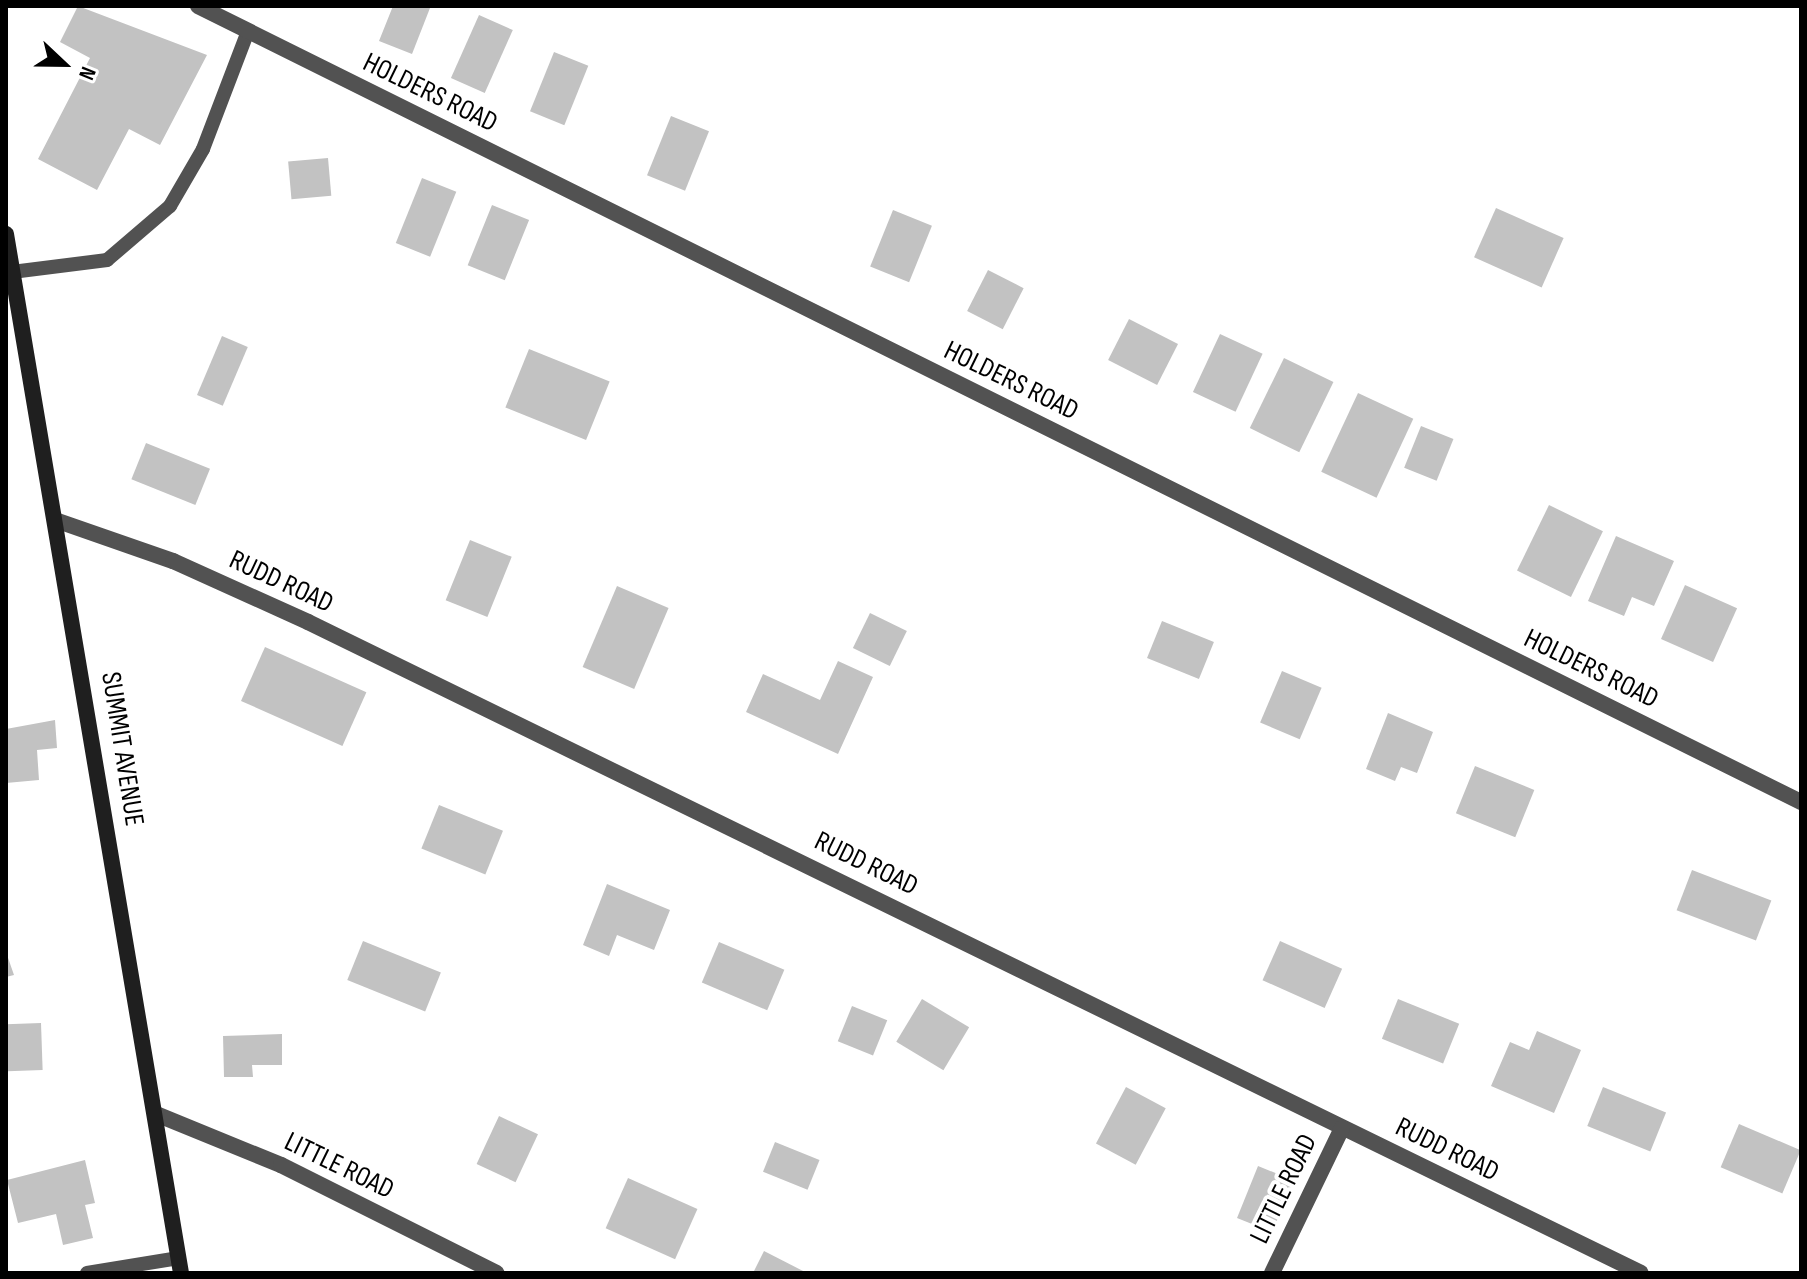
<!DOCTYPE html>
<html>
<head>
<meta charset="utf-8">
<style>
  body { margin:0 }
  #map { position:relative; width:1807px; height:1279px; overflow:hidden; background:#fff; font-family:"Sofia Sans Condensed",sans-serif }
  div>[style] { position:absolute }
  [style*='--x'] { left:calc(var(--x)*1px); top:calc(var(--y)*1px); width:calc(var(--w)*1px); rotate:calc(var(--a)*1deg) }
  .building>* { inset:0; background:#c2c2c2; transform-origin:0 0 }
  .service>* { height:14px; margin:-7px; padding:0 7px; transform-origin:7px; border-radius:7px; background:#525252 }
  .minor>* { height:16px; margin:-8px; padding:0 8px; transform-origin:8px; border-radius:8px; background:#525252 }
  .secondary>* { height:16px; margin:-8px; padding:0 8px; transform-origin:8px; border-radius:8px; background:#1f1f1f }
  span { translate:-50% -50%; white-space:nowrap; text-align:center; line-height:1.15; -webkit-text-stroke:8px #fff; paint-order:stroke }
  .street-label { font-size:28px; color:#000 }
  .frame { position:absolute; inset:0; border:8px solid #000; pointer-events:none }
  .north { position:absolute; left:24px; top:24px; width:80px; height:80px; -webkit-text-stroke:6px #fff; paint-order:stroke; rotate:112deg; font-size:22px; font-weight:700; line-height:32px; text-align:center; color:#000 }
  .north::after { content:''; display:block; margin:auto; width:28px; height:36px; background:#000; clip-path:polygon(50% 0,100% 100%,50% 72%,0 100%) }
</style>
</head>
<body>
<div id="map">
  <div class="building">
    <i style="clip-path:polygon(78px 6px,207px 55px,160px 145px,129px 129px,97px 190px,38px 159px,90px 58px,60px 42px)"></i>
    <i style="clip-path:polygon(393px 6px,430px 8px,412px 54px,379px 41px)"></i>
    <i style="left:479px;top:15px;width:37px;height:69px;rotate:24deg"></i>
    <i style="left:554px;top:52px;width:37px;height:64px;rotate:22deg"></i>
    <i style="left:671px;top:116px;width:41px;height:64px;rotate:22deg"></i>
    <i style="left:328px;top:158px;width:38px;height:40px;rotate:85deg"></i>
    <i style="left:422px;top:178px;width:37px;height:70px;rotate:22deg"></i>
    <i style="left:492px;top:205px;width:40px;height:65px;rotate:22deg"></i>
    <i style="left:1496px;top:208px;width:74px;height:54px;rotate:24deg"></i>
    <i style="left:893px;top:210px;width:42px;height:61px;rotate:22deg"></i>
    <i style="left:988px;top:270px;width:40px;height:46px;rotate:27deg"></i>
    <i style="left:1129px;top:319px;width:55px;height:46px;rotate:27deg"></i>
    <i style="left:1220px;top:334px;width:47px;height:64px;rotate:25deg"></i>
    <i style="left:222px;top:336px;width:28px;height:64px;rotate:23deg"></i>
    <i style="left:529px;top:349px;width:87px;height:63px;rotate:22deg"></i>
    <i style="left:1284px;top:358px;width:55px;height:78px;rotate:26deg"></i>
    <i style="left:1358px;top:393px;width:61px;height:87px;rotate:25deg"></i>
    <i style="left:1421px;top:426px;width:35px;height:45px;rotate:22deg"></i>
    <i style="left:146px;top:443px;width:69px;height:39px;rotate:22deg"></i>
    <i style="left:1549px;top:505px;width:60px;height:73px;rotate:26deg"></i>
    <i style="clip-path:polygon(1616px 536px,1674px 561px,1654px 606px,1632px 597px,1624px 616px,1588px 601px)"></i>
    <i style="left:470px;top:540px;width:45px;height:65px;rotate:22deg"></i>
    <i style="left:1685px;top:585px;width:57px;height:59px;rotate:24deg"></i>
    <i style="left:617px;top:586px;width:56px;height:88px;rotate:23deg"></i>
    <i style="left:870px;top:613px;width:41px;height:39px;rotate:26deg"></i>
    <i style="left:1162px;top:621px;width:56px;height:40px;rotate:22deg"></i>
    <i style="left:265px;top:647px;width:111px;height:59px;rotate:24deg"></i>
    <i style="clip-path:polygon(838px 661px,873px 677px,838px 754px,746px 712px,763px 674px,820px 700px)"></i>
    <i style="left:1282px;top:671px;width:43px;height:56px;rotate:23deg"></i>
    <i style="clip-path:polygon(1388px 713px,1433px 732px,1417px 773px,1401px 767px,1395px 781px,1366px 769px)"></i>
    <i style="clip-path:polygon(55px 720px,57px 748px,37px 750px,39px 780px,6px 783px,6px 729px)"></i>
    <i style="left:1475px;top:766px;width:64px;height:51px;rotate:22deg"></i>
    <i style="left:439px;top:805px;width:69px;height:47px;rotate:22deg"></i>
    <i style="left:1692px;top:870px;width:85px;height:43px;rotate:21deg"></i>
    <i style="clip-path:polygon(607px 884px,670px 910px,654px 950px,617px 935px,609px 956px,583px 945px)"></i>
    <i style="left:363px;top:941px;width:84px;height:42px;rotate:22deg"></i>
    <i style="left:1280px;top:941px;width:68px;height:43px;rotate:24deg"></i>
    <i style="left:719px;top:942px;width:71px;height:44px;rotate:23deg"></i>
    <i style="clip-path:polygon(6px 952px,14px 975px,6px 977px)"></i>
    <i style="left:922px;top:999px;width:55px;height:50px;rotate:31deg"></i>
    <i style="left:1398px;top:999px;width:66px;height:43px;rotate:22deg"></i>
    <i style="left:852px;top:1006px;width:38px;height:38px;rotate:22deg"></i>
    <i style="left:41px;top:1023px;width:47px;height:35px;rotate:88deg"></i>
    <i style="clip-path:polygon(1537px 1031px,1581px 1050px,1554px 1113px,1491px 1086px,1510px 1042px,1529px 1050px)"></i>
    <i style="clip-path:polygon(282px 1034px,282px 1065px,252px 1065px,253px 1077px,224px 1077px,223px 1036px)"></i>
    <i style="left:1126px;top:1087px;width:45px;height:64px;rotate:28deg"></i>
    <i style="left:1603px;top:1087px;width:68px;height:42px;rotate:22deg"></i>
    <i style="left:499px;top:1116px;width:43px;height:53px;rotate:25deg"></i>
    <i style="left:1739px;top:1124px;width:67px;height:47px;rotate:23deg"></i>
    <i style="left:775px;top:1142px;width:48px;height:32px;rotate:22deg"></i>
    <i style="clip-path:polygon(85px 1160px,95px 1203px,85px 1205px,93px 1238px,63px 1245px,56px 1214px,18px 1223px,7px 1180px)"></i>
    <i style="left:1258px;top:1166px;width:38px;height:56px;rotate:22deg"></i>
    <i style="left:628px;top:1178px;width:76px;height:55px;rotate:24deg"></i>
    <i style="clip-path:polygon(764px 1251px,807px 1273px,753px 1273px)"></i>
  </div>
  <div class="service">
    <i style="--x:12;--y:272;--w:96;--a:-7.2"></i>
    <i style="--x:107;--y:260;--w:83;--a:-40.6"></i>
    <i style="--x:170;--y:206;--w:66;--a:-59.9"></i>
    <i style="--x:203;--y:149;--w:126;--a:-69.1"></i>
    <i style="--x:87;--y:1273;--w:93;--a:-9.3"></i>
  </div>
  <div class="minor">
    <i style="--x:198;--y:6;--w:1790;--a:26.41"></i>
    <i style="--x:58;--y:521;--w:122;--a:19.2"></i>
    <i style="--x:173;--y:561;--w:148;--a:24.3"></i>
    <i style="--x:308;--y:622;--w:1483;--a:26.03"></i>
    <i style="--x:156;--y:1114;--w:135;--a:22.2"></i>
    <i style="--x:281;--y:1165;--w:241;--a:26.6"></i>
    <i style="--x:1272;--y:1273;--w:161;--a:-64.2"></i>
  </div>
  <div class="secondary">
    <i style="--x:6;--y:234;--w:1054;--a:80.44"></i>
  </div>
  <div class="street-label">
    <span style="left:430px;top:93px;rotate:26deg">HOLDERS ROAD</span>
    <span style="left:1011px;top:381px;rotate:26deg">HOLDERS ROAD</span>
    <span style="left:281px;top:582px;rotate:25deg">RUDD ROAD</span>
    <span style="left:1591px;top:669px;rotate:26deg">HOLDERS ROAD</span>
    <span style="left:122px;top:749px;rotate:81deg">SUMMIT AVENUE</span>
    <span style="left:866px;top:864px;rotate:26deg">RUDD ROAD</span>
    <span style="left:1447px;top:1150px;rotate:26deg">RUDD ROAD</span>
    <span style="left:339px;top:1166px;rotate:26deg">LITTLE ROAD</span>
    <span style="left:1284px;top:1189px;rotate:-64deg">LITTLE ROAD</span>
  </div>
  <div class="frame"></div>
  <div class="north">N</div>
</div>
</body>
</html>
